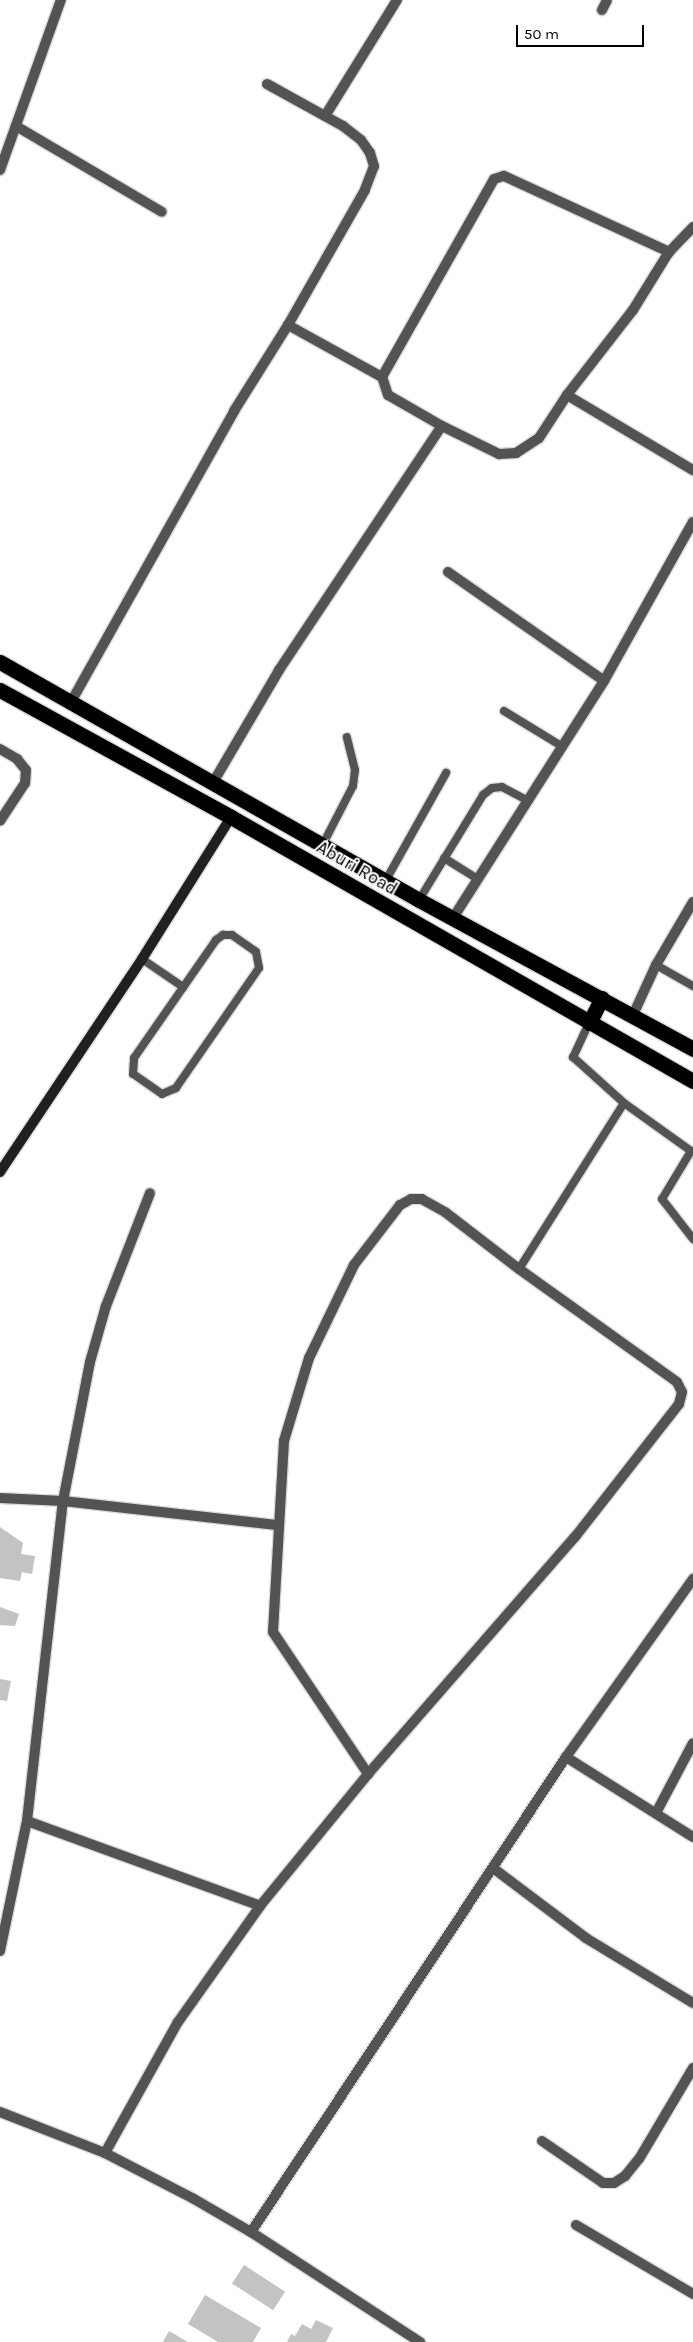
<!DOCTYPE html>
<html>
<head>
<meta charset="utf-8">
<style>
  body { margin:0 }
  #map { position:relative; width:693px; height:2342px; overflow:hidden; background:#fff; font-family:Karla,sans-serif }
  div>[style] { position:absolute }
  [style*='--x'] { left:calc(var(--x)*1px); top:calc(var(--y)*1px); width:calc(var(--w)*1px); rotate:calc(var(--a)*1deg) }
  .building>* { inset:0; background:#c3c3c3; transform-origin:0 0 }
  .roads { filter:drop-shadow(1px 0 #dbdbdb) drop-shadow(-1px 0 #dbdbdb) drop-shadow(0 1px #dbdbdb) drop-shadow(0 -1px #dbdbdb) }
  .lane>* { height:8px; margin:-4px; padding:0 4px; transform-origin:4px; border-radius:4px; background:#535353 }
  .street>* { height:10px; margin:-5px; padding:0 5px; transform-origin:5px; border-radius:5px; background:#535353 }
  .secondary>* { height:10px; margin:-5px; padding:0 5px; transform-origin:5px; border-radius:5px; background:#202020 }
  .highway>* { height:15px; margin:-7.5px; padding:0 7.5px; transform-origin:7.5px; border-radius:7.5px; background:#000 }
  span { translate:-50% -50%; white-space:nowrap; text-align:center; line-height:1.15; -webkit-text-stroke:4px #fff; paint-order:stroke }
  .street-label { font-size:18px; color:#000 }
  .scale { position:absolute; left:516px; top:25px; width:128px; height:22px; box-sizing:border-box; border:2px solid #000; border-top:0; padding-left:6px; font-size:15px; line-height:18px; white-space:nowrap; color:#000; -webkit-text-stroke:4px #fff; paint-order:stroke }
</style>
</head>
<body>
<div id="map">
  <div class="building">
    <i style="clip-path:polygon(0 1527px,23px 1543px,21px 1554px,35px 1556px,32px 1574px,22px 1572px,20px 1581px,0 1578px)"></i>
    <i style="clip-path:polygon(0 1607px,19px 1614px,15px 1626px,0 1625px)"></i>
    <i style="clip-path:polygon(0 1679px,11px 1681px,7px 1701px,0 1700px)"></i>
    <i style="left:244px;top:2265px;width:49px;height:22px;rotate:33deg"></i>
    <i style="clip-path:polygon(205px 2295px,261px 2328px,253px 2342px,218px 2342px,188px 2324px)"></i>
    <i style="clip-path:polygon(316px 2320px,333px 2328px,326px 2342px,287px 2342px,291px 2334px,295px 2336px,302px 2324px,311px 2329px)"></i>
    <i style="clip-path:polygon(169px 2331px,188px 2342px,163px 2342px)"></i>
  </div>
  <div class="roads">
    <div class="lane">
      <i style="--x:504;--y:711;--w:69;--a:31.4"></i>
      <i style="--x:323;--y:844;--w:65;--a:-62.7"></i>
      <i style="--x:353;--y:786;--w:16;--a:-83"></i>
      <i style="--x:355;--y:770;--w:34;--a:-104"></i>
      <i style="--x:444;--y:858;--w:40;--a:32"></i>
      <i style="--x:386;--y:880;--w:123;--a:-60.7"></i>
      <i style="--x:419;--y:900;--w:123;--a:-58.6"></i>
      <i style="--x:483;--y:795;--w:11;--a:-38"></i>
      <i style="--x:492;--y:788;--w:10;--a:-6"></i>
      <i style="--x:502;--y:787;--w:30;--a:28"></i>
      <i style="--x:223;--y:935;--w:9;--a:0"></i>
      <i style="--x:232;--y:935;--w:29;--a:35"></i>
      <i style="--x:256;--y:952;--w:16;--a:79"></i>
      <i style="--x:259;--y:968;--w:146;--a:124.7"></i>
      <i style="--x:176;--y:1088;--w:15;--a:157"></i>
      <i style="--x:162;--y:1094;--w:35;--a:-145"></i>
      <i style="--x:133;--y:1074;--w:16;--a:-86"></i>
      <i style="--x:134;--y:1058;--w:144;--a:-55.2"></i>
      <i style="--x:216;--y:940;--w:9;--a:-36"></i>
      <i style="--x:142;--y:959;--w:50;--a:34.3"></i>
      <i style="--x:656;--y:965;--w:43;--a:29.6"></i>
      <i style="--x:589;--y:1023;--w:38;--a:115"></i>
      <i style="--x:573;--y:1057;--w:69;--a:42"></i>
      <i style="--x:624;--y:1103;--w:82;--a:35.6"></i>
      <i style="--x:691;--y:1151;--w:56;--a:121.1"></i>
      <i style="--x:662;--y:1199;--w:51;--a:52.2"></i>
      <i style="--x:519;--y:1269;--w:196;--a:-57.7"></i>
    </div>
    <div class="street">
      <i style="--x:602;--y:10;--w:11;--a:-63"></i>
      <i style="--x:267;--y:84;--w:87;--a:28.9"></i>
      <i style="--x:343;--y:126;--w:23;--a:38"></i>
      <i style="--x:361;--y:140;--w:16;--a:55"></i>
      <i style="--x:370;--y:153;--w:14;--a:73"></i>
      <i style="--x:374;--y:166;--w:26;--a:111"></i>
      <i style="--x:365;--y:190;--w:155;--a:119.7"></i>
      <i style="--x:325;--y:116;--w:137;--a:-58.2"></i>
      <i style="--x:16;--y:126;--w:169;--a:30.5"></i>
      <i style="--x:0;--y:170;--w:181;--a:-70.3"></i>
      <i style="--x:567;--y:395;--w:147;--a:30.8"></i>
      <i style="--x:442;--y:426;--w:62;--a:-150.1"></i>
      <i style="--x:388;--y:395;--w:19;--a:-108"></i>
      <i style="--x:382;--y:377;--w:227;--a:-60.5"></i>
      <i style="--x:494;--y:179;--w:10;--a:-17"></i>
      <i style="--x:504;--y:176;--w:182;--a:24.7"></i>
      <i style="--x:448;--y:572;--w:190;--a:34.9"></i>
      <i style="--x:71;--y:702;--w:334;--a:-60.7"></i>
      <i style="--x:234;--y:411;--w:102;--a:-57.9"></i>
      <i style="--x:288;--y:325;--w:107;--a:29"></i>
      <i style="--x:0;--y:749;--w:20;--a:30"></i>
      <i style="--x:17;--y:759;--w:14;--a:51"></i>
      <i style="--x:26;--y:770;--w:13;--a:94"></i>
      <i style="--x:25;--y:783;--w:45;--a:123.3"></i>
      <i style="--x:214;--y:781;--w:129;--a:-59.6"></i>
      <i style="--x:279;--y:670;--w:293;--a:-56.3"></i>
      <i style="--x:442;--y:426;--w:64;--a:26.2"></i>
      <i style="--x:499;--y:454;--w:17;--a:-3"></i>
      <i style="--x:516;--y:453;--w:27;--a:-33"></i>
      <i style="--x:539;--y:438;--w:51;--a:-56.9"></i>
      <i style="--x:567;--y:395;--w:108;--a:-52.2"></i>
      <i style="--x:633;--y:310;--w:68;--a:-58.2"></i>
      <i style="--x:669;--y:252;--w:35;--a:-46"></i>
      <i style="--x:453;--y:918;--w:281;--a:-57.5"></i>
      <i style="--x:604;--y:681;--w:182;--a:-60.8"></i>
      <i style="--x:633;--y:1015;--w:55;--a:-65.3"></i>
      <i style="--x:656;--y:965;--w:73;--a:-59.6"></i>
      <i style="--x:0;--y:1498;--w:63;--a:2.7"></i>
      <i style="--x:63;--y:1501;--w:215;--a:6.4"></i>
      <i style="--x:566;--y:1757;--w:150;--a:32.2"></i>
      <i style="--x:656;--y:1813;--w:79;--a:-62.1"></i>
      <i style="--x:27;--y:1821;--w:248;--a:20"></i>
      <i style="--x:493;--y:1868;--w:116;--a:37"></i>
      <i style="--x:586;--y:1938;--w:125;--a:31.3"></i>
      <i style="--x:0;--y:1951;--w:133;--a:-78.3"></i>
      <i style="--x:27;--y:1821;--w:322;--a:-83.6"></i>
      <i style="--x:63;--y:1501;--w:142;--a:-79"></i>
      <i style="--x:90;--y:1362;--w:58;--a:-74.1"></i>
      <i style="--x:106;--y:1306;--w:121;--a:-68.7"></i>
      <i style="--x:0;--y:2112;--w:113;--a:21.3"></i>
      <i style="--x:105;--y:2153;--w:100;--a:27.3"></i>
      <i style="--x:194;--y:2199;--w:66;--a:30.1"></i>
      <i style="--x:251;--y:2232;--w:202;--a:33.1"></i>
      <i style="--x:542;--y:2141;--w:74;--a:34.5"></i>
      <i style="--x:603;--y:2183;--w:11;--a:0"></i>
      <i style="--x:614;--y:2183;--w:13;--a:-32"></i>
      <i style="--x:625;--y:2176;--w:22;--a:-51"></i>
      <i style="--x:639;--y:2159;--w:106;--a:-59.3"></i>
      <i style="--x:105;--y:2153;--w:150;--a:-60.9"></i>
      <i style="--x:178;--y:2022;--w:142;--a:-54.7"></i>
      <i style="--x:260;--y:1906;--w:171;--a:-50.7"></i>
      <i style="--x:368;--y:1774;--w:315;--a:-48.9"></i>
      <i style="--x:575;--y:1537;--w:169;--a:-52"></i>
      <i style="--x:679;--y:1404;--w:12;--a:-76"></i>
      <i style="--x:682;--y:1392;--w:11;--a:-117"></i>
      <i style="--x:677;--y:1382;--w:194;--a:-144.4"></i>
      <i style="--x:519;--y:1269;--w:93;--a:-142.4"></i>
      <i style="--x:445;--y:1212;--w:26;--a:-151"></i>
      <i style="--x:422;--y:1199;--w:11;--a:180"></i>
      <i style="--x:411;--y:1199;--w:13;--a:151"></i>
      <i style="--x:400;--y:1205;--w:76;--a:127.5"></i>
      <i style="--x:354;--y:1265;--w:103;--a:115.8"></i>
      <i style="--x:309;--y:1358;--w:87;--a:106.8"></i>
      <i style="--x:284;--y:1441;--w:191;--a:93.3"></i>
      <i style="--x:273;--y:1632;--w:171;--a:56.2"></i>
      <i style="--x:576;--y:2225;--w:136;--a:30.5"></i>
      <i style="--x:251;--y:2232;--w:570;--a:-56.45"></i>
      <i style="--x:566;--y:1757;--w:219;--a:-54.5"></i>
    </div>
    <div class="secondary">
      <i style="--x:0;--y:1172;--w:256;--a:-56.3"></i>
      <i style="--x:142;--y:959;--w:168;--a:-57.9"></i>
    </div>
    <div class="highway">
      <i style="--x:0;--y:662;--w:482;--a:29.6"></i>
      <i style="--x:419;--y:900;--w:312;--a:28.5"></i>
      <i style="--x:0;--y:690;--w:264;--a:28.8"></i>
      <i style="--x:231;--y:817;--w:532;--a:29.74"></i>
      <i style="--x:589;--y:1023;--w:28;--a:-63"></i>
    </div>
  </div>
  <div class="street-label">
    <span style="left:357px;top:868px;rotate:30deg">Aburi Road</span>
  </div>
  <div class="scale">50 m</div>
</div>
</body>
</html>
